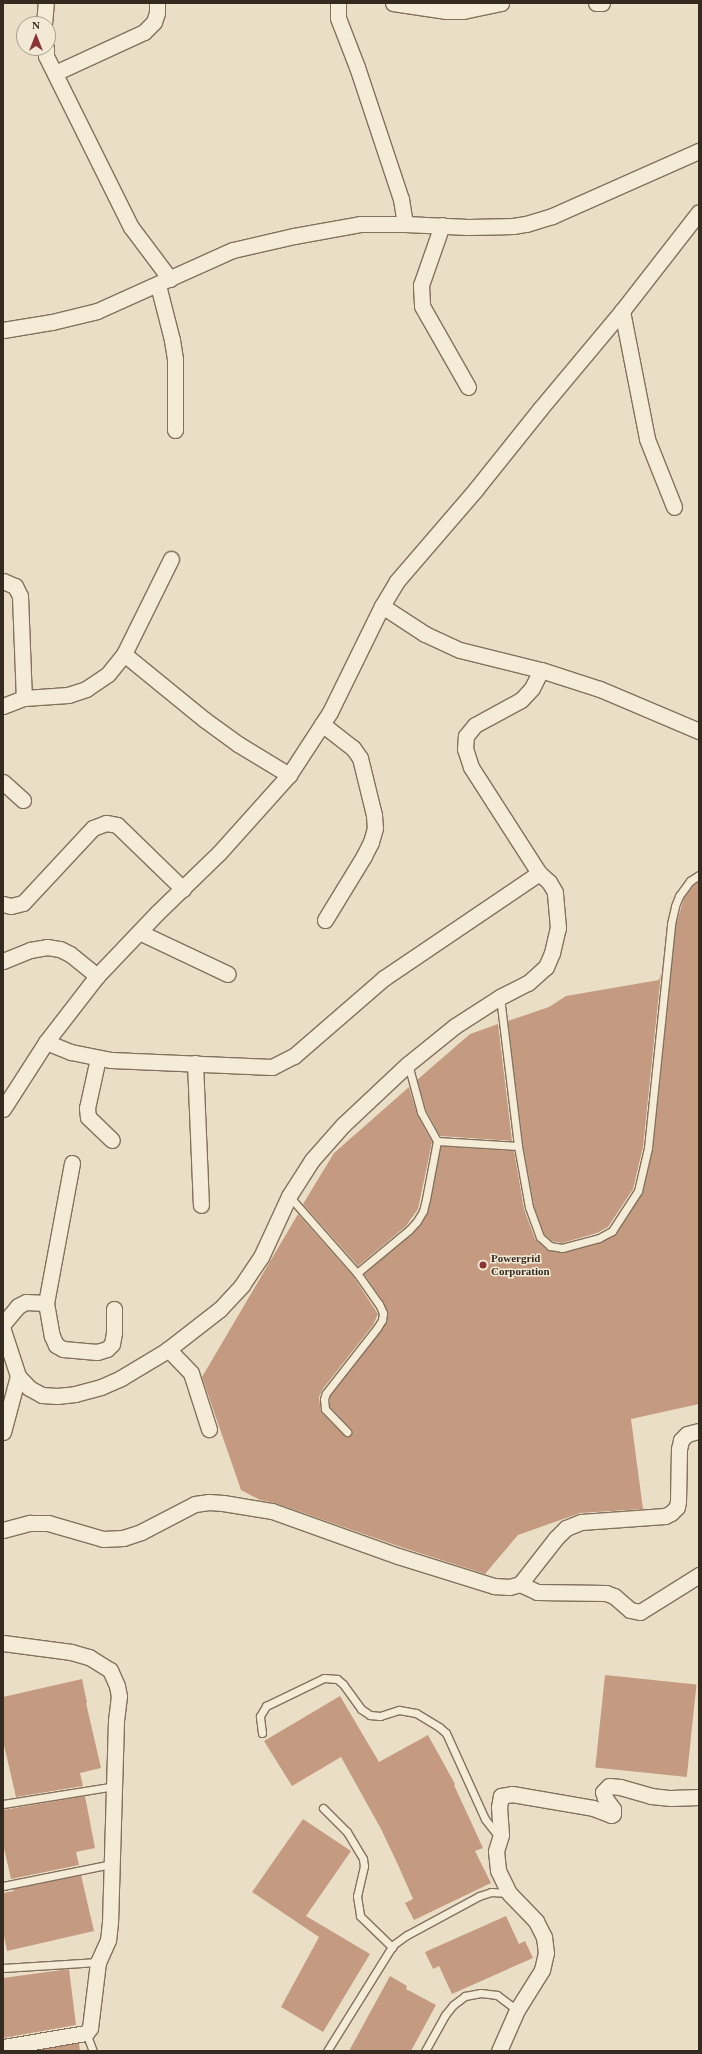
<!DOCTYPE html>
<html>
<head>
<meta charset="utf-8">
<style>
  body { margin:0 }
  #map { position:relative; width:702px; height:2054px; overflow:hidden; background:#eadfc6; font-family:Georgia,serif }
  div>[style] { position:absolute }
  [style*='--x'] { left:calc(var(--x)*1px); top:calc(var(--y)*1px); width:calc(var(--w)*1px); rotate:calc(var(--a)*1deg) }
  .building>* { inset:0; background:#c49b80; transform-origin:0 0 }
  .roads { filter:drop-shadow(1px 0 #83715e) drop-shadow(-1px 0 #83715e) drop-shadow(0 1px #83715e) drop-shadow(0 -1px #83715e) }
  .service>* { height:7px; margin:-3.5px; padding:0 3.5px; transform-origin:3.5px; border-radius:3.5px; background:#f5ecd8 }
  .minor>* { height:15px; margin:-7.5px; padding:0 7.5px; transform-origin:7.5px; border-radius:7.5px; background:#f5ecd8 }
  .dots>* { width:11px; height:11px; translate:-50% -50%; box-sizing:border-box; border:2px solid #f2e9d5; border-radius:50% }
  span { translate:-50% -50%; white-space:nowrap; text-align:center; line-height:1.15; -webkit-text-stroke:3px #f2e9d5; paint-order:stroke }
  .poi-label { font-size:11px; color:#352a20; font-weight:700 }
  .left { translate:0 -50%; text-align:left }
  .frame { position:absolute; inset:0; border:4px solid #352a20; pointer-events:none }
  .north { position:absolute; left:16px; top:16px; width:40px; height:40px; box-sizing:border-box; background:#f2e9d5; border:1px solid #a69d8d; border-radius:50%; rotate:0deg; font-size:11px; font-weight:700; line-height:16px; text-align:center; color:#352a20 }
  .north::after { content:''; display:block; margin:auto; width:14px; height:18px; background:#8c3435; clip-path:polygon(50% 0,100% 100%,50% 72%,0 100%) }
</style>
</head>
<body>
<div id="map">
  <div class="building">
    <i style="clip-path:polygon(699px 881px,699px 1404px,631px 1419px,643px 1509px,580px 1513px,518px 1535px,485px 1574px,401px 1547px,275px 1503px,260px 1500px,241px 1490px,202px 1377px,298px 1214px,353px 1276px,378px 1314px,373px 1325px,322px 1390px,319px 1397px,321px 1412px,346px 1437px,351px 1435px,352px 1430px,330px 1407px,330px 1395px,381px 1331px,386px 1322px,388px 1314px,383px 1301px,364px 1274px,412px 1234px,421px 1224px,428px 1212px,441px 1146px,514px 1151px,524px 1209px,535px 1239px,547px 1250px,563px 1253px,600px 1243px,616px 1234px,643px 1192px,653px 1149px,676px 925px,684px 898px,694px 885px)"></i>
    <i style="clip-path:polygon(661px 973px,643px 1147px,633px 1189px,608px 1227px,597px 1233px,562px 1243px,552px 1241px,544px 1234px,534px 1206px,523px 1145px,508px 1021px,549px 1007px,566px 996px,659px 980px)"></i>
    <i style="clip-path:polygon(498px 1024px,512px 1141px,440px 1136px,426px 1110px,417px 1080px,470px 1034px)"></i>
    <i style="clip-path:polygon(409px 1087px,417px 1114px,432px 1142px,418px 1209px,406px 1226px,358px 1266px,303px 1204px,334px 1153px)"></i>
    <i style="left:605px;top:1675px;width:92px;height:93px;rotate:6deg"></i>
    <i style="clip-path:polygon(82px 1679px,87px 1703px,86px 1703px,101px 1768px,80px 1773px,83px 1786px,16px 1797px,3px 1741px,3px 1697px)"></i>
    <i style="clip-path:polygon(340px 1696px,379px 1762px,428px 1735px,455px 1784px,454px 1785px,483px 1848px,475px 1851px,491px 1883px,414px 1920px,405px 1903px,413px 1899px,399px 1867px,381px 1829px,341px 1757px,292px 1786px,264px 1741px)"></i>
    <i style="clip-path:polygon(85px 1796px,95px 1848px,76px 1852px,79px 1865px,11px 1879px,3px 1844px,3px 1810px)"></i>
    <i style="clip-path:polygon(303px 1819px,351px 1851px,306px 1916px,370px 1954px,323px 2032px,281px 2007px,319px 1937px,252px 1892px)"></i>
    <i style="clip-path:polygon(81px 1875px,94px 1931px,7px 1951px,3px 1931px,3px 1893px,14px 1891px,13px 1889px)"></i>
    <i style="clip-path:polygon(506px 1916px,519px 1944px,525px 1941px,533px 1958px,452px 1994px,439px 1966px,433px 1969px,425px 1952px)"></i>
    <i style="clip-path:polygon(69px 1969px,76px 2025px,3px 2038px,3px 1978px)"></i>
    <i style="clip-path:polygon(390px 1976px,407px 1986px,406px 1989px,436px 2005px,411px 2051px,349px 2051px)"></i>
    <i style="clip-path:polygon(79px 2043px,80px 2051px,33px 2051px)"></i>
  </div>
  <div class="roads">
    <div class="service">
      <i style="--x:500;--y:997;--w:150;--a:83.1"></i>
      <i style="--x:518;--y:1146;--w:62;--a:79.8"></i>
      <i style="--x:529;--y:1207;--w:32;--a:70"></i>
      <i style="--x:540;--y:1237;--w:13;--a:42"></i>
      <i style="--x:550;--y:1246;--w:12;--a:9"></i>
      <i style="--x:562;--y:1248;--w:38;--a:-15"></i>
      <i style="--x:599;--y:1238;--w:15;--a:-28"></i>
      <i style="--x:612;--y:1231;--w:48;--a:-57"></i>
      <i style="--x:638;--y:1191;--w:44;--a:-76.9"></i>
      <i style="--x:648;--y:1148;--w:225;--a:-84.1"></i>
      <i style="--x:671;--y:924;--w:18;--a:-77"></i>
      <i style="--x:675;--y:906;--w:11;--a:-68"></i>
      <i style="--x:679;--y:896;--w:19;--a:-54"></i>
      <i style="--x:690;--y:881;--w:11;--a:-34"></i>
      <i style="--x:408;--y:1064;--w:50;--a:74.8"></i>
      <i style="--x:421;--y:1112;--w:33;--a:61"></i>
      <i style="--x:437;--y:1141;--w:81;--a:3.5"></i>
      <i style="--x:289;--y:1196;--w:103;--a:48.6"></i>
      <i style="--x:357;--y:1273;--w:38;--a:55"></i>
      <i style="--x:379;--y:1304;--w:10;--a:66"></i>
      <i style="--x:383;--y:1313;--w:7;--a:98"></i>
      <i style="--x:382;--y:1320;--w:9;--a:122"></i>
      <i style="--x:377;--y:1328;--w:83;--a:128.1"></i>
      <i style="--x:326;--y:1393;--w:6;--a:108"></i>
      <i style="--x:324;--y:1399;--w:10;--a:84"></i>
      <i style="--x:325;--y:1409;--w:32;--a:46"></i>
      <i style="--x:357;--y:1273;--w:67;--a:-39.6"></i>
      <i style="--x:409;--y:1230;--w:12;--a:-48"></i>
      <i style="--x:417;--y:1221;--w:12;--a:-59"></i>
      <i style="--x:423;--y:1211;--w:12;--a:-76"></i>
      <i style="--x:426;--y:1199;--w:59;--a:-79.3"></i>
      <i style="--x:262;--y:1733;--w:17;--a:-97"></i>
      <i style="--x:260;--y:1716;--w:12;--a:-59"></i>
      <i style="--x:266;--y:1706;--w:64;--a:-25.8"></i>
      <i style="--x:324;--y:1678;--w:13;--a:4"></i>
      <i style="--x:337;--y:1679;--w:8;--a:40"></i>
      <i style="--x:343;--y:1684;--w:31;--a:54"></i>
      <i style="--x:361;--y:1709;--w:11;--a:34"></i>
      <i style="--x:370;--y:1715;--w:10;--a:6"></i>
      <i style="--x:380;--y:1716;--w:20;--a:-18"></i>
      <i style="--x:399;--y:1710;--w:17;--a:10"></i>
      <i style="--x:416;--y:1713;--w:27;--a:31"></i>
      <i style="--x:439;--y:1727;--w:9;--a:41"></i>
      <i style="--x:446;--y:1733;--w:94;--a:65.6"></i>
      <i style="--x:485;--y:1819;--w:24;--a:52"></i>
      <i style="--x:3;--y:1804;--w:113;--a:-9.1"></i>
      <i style="--x:323;--y:1808;--w:34;--a:45"></i>
      <i style="--x:347;--y:1832;--w:31;--a:59"></i>
      <i style="--x:363;--y:1859;--w:7;--a:82"></i>
      <i style="--x:364;--y:1866;--w:31;--a:103"></i>
      <i style="--x:357;--y:1896;--w:20;--a:81"></i>
      <i style="--x:360;--y:1916;--w:45;--a:44.1"></i>
      <i style="--x:3;--y:1886;--w:110;--a:-11.5"></i>
      <i style="--x:3;--y:1968;--w:95;--a:-3.6"></i>
      <i style="--x:86;--y:2033;--w:19;--a:69"></i>
      <i style="--x:327;--y:2051;--w:125;--a:-58.1"></i>
      <i style="--x:393;--y:1945;--w:17;--a:-36"></i>
      <i style="--x:407;--y:1935;--w:82;--a:-28.4"></i>
      <i style="--x:479;--y:1896;--w:13;--a:-18"></i>
      <i style="--x:491;--y:1892;--w:18;--a:3"></i>
      <i style="--x:425;--y:2051;--w:41;--a:-60.9"></i>
      <i style="--x:445;--y:2015;--w:13;--a:-51"></i>
      <i style="--x:453;--y:2005;--w:15;--a:-37"></i>
      <i style="--x:465;--y:1996;--w:16;--a:-11"></i>
      <i style="--x:481;--y:1993;--w:16;--a:7"></i>
      <i style="--x:497;--y:1995;--w:25;--a:37"></i>
    </div>
    <div class="minor">
      <i style="--x:338;--y:3;--w:15;--a:90"></i>
      <i style="--x:338;--y:18;--w:53;--a:68.8"></i>
      <i style="--x:357;--y:67;--w:139;--a:71.6"></i>
      <i style="--x:401;--y:199;--w:25;--a:81"></i>
      <i style="--x:393;--y:3;--w:54;--a:8.6"></i>
      <i style="--x:446;--y:11;--w:17;--a:0"></i>
      <i style="--x:463;--y:11;--w:39;--a:-12"></i>
      <i style="--x:596;--y:3;--w:6;--a:0"></i>
      <i style="--x:44;--y:24;--w:21;--a:-85"></i>
      <i style="--x:46;--y:48;--w:8;--a:90"></i>
      <i style="--x:46;--y:56;--w:191;--a:63.6"></i>
      <i style="--x:131;--y:227;--w:65;--a:53.1"></i>
      <i style="--x:55;--y:73;--w:98;--a:-24.7"></i>
      <i style="--x:144;--y:32;--w:14;--a:-45"></i>
      <i style="--x:154;--y:22;--w:9;--a:-72"></i>
      <i style="--x:157;--y:13;--w:10;--a:-90"></i>
      <i style="--x:442;--y:225;--w:64;--a:109.3"></i>
      <i style="--x:421;--y:285;--w:21;--a:87"></i>
      <i style="--x:422;--y:306;--w:93;--a:60.4"></i>
      <i style="--x:158;--y:285;--w:57;--a:75.7"></i>
      <i style="--x:172;--y:340;--w:20;--a:81"></i>
      <i style="--x:175;--y:360;--w:70;--a:90"></i>
      <i style="--x:622;--y:311;--w:130;--a:78.9"></i>
      <i style="--x:647;--y:439;--w:73;--a:68.3"></i>
      <i style="--x:3;--y:330;--w:50;--a:-9.3"></i>
      <i style="--x:52;--y:322;--w:46;--a:-13.7"></i>
      <i style="--x:97;--y:311;--w:149;--a:-24.2"></i>
      <i style="--x:233;--y:250;--w:63;--a:-12.9"></i>
      <i style="--x:294;--y:236;--w:67;--a:-10.3"></i>
      <i style="--x:360;--y:224;--w:45;--a:0"></i>
      <i style="--x:405;--y:224;--w:63;--a:2.7"></i>
      <i style="--x:468;--y:227;--w:45;--a:-1.3"></i>
      <i style="--x:513;--y:226;--w:13;--a:-9"></i>
      <i style="--x:526;--y:224;--w:27;--a:-17"></i>
      <i style="--x:552;--y:216;--w:161;--a:-23.9"></i>
      <i style="--x:3;--y:581;--w:13;--a:23"></i>
      <i style="--x:15;--y:586;--w:11;--a:63"></i>
      <i style="--x:20;--y:596;--w:102;--a:87.8"></i>
      <i style="--x:382;--y:606;--w:51;--a:33.1"></i>
      <i style="--x:425;--y:634;--w:38;--a:25"></i>
      <i style="--x:460;--y:650;--w:83;--a:13.9"></i>
      <i style="--x:541;--y:670;--w:62;--a:17.9"></i>
      <i style="--x:600;--y:689;--w:108;--a:23"></i>
      <i style="--x:124;--y:654;--w:104;--a:39.2"></i>
      <i style="--x:205;--y:720;--w:41;--a:36"></i>
      <i style="--x:238;--y:744;--w:60;--a:31.3"></i>
      <i style="--x:3;--y:706;--w:22;--a:-21"></i>
      <i style="--x:24;--y:698;--w:44;--a:-3.9"></i>
      <i style="--x:68;--y:695;--w:19;--a:-18"></i>
      <i style="--x:86;--y:689;--w:27;--a:-34"></i>
      <i style="--x:108;--y:674;--w:26;--a:-51"></i>
      <i style="--x:124;--y:654;--w:106;--a:-63.7"></i>
      <i style="--x:322;--y:724;--w:39;--a:38"></i>
      <i style="--x:353;--y:748;--w:12;--a:55"></i>
      <i style="--x:360;--y:758;--w:59;--a:76.2"></i>
      <i style="--x:374;--y:815;--w:13;--a:86"></i>
      <i style="--x:375;--y:828;--w:15;--a:106"></i>
      <i style="--x:371;--y:842;--w:16;--a:117"></i>
      <i style="--x:364;--y:856;--w:75;--a:121.4"></i>
      <i style="--x:3;--y:782;--w:27;--a:42"></i>
      <i style="--x:3;--y:904;--w:8;--a:14"></i>
      <i style="--x:11;--y:906;--w:12;--a:-14"></i>
      <i style="--x:23;--y:903;--w:103;--a:-47"></i>
      <i style="--x:93;--y:828;--w:14;--a:-21"></i>
      <i style="--x:106;--y:823;--w:11;--a:10"></i>
      <i style="--x:117;--y:825;--w:92;--a:44.1"></i>
      <i style="--x:139;--y:932;--w:98;--a:25.3"></i>
      <i style="--x:3;--y:961;--w:29;--a:-22"></i>
      <i style="--x:30;--y:950;--w:17;--a:-10"></i>
      <i style="--x:47;--y:947;--w:13;--a:9"></i>
      <i style="--x:60;--y:949;--w:11;--a:27"></i>
      <i style="--x:70;--y:954;--w:35;--a:39"></i>
      <i style="--x:46;--y:1042;--w:27;--a:22"></i>
      <i style="--x:71;--y:1052;--w:41;--a:11.3"></i>
      <i style="--x:111;--y:1060;--w:161;--a:2.5"></i>
      <i style="--x:272;--y:1067;--w:25;--a:-27"></i>
      <i style="--x:294;--y:1056;--w:119;--a:-40.9"></i>
      <i style="--x:384;--y:978;--w:187;--a:-34.1"></i>
      <i style="--x:98;--y:1058;--w:51;--a:102.4"></i>
      <i style="--x:87;--y:1108;--w:9;--a:84"></i>
      <i style="--x:88;--y:1117;--w:33;--a:44"></i>
      <i style="--x:195;--y:1063;--w:142;--a:87.6"></i>
      <i style="--x:3;--y:1109;--w:80;--a:-57.3"></i>
      <i style="--x:46;--y:1042;--w:83;--a:-52.3"></i>
      <i style="--x:97;--y:976;--w:87;--a:-46.4"></i>
      <i style="--x:157;--y:913;--w:86;--a:-44.1"></i>
      <i style="--x:219;--y:853;--w:105;--a:-48.1"></i>
      <i style="--x:289;--y:775;--w:75;--a:-56.9"></i>
      <i style="--x:330;--y:712;--w:118;--a:-63.9"></i>
      <i style="--x:382;--y:606;--w:29;--a:-59"></i>
      <i style="--x:397;--y:581;--w:121;--a:-49.3"></i>
      <i style="--x:476;--y:489;--w:102;--a:-51.3"></i>
      <i style="--x:540;--y:409;--w:128;--a:-50.1"></i>
      <i style="--x:622;--y:311;--w:125;--a:-52.1"></i>
      <i style="--x:72;--y:1163;--w:142;--a:100.5"></i>
      <i style="--x:46;--y:1303;--w:34;--a:80"></i>
      <i style="--x:52;--y:1336;--w:10;--a:66"></i>
      <i style="--x:56;--y:1345;--w:8;--a:30"></i>
      <i style="--x:63;--y:1349;--w:34;--a:5"></i>
      <i style="--x:97;--y:1352;--w:10;--a:-17"></i>
      <i style="--x:107;--y:1349;--w:7;--a:-45"></i>
      <i style="--x:112;--y:1344;--w:11;--a:-80"></i>
      <i style="--x:114;--y:1333;--w:24;--a:-90"></i>
      <i style="--x:3;--y:1324;--w:23;--a:-50"></i>
      <i style="--x:18;--y:1306;--w:9;--a:-27"></i>
      <i style="--x:26;--y:1302;--w:20;--a:3"></i>
      <i style="--x:3;--y:1330;--w:48;--a:71.9"></i>
      <i style="--x:18;--y:1376;--w:16;--a:47"></i>
      <i style="--x:29;--y:1388;--w:15;--a:28"></i>
      <i style="--x:42;--y:1395;--w:15;--a:4"></i>
      <i style="--x:57;--y:1396;--w:18;--a:-6"></i>
      <i style="--x:75;--y:1394;--w:27;--a:-15"></i>
      <i style="--x:101;--y:1387;--w:22;--a:-24"></i>
      <i style="--x:121;--y:1378;--w:52;--a:-31"></i>
      <i style="--x:166;--y:1351;--w:68;--a:-37.9"></i>
      <i style="--x:220;--y:1309;--w:33;--a:-47"></i>
      <i style="--x:242;--y:1285;--w:34;--a:-56"></i>
      <i style="--x:261;--y:1257;--w:67;--a:-65.3"></i>
      <i style="--x:289;--y:1196;--w:43;--a:-57.4"></i>
      <i style="--x:312;--y:1160;--w:47;--a:-48.5"></i>
      <i style="--x:343;--y:1125;--w:89;--a:-43.2"></i>
      <i style="--x:408;--y:1064;--w:60;--a:-39"></i>
      <i style="--x:455;--y:1026;--w:54;--a:-32.8"></i>
      <i style="--x:500;--y:997;--w:31;--a:-27"></i>
      <i style="--x:528;--y:983;--w:24;--a:-42"></i>
      <i style="--x:546;--y:967;--w:15;--a:-67"></i>
      <i style="--x:552;--y:953;--w:26;--a:-77"></i>
      <i style="--x:558;--y:928;--w:36;--a:-95"></i>
      <i style="--x:555;--y:892;--w:12;--a:-121"></i>
      <i style="--x:549;--y:882;--w:13;--a:-138"></i>
      <i style="--x:539;--y:873;--w:126;--a:-122.7"></i>
      <i style="--x:471;--y:767;--w:19;--a:-108"></i>
      <i style="--x:465;--y:749;--w:13;--a:-86"></i>
      <i style="--x:466;--y:736;--w:14;--a:-51"></i>
      <i style="--x:475;--y:725;--w:52;--a:-28.5"></i>
      <i style="--x:521;--y:700;--w:16;--a:-47"></i>
      <i style="--x:532;--y:688;--w:20;--a:-63"></i>
      <i style="--x:168;--y:1349;--w:33;--a:46"></i>
      <i style="--x:191;--y:1373;--w:59;--a:72.2"></i>
      <i style="--x:3;--y:1432;--w:58;--a:-75"></i>
      <i style="--x:3;--y:1530;--w:28;--a:-15"></i>
      <i style="--x:30;--y:1523;--w:18;--a:0"></i>
      <i style="--x:48;--y:1523;--w:57;--a:16.2"></i>
      <i style="--x:103;--y:1539;--w:20;--a:-3"></i>
      <i style="--x:123;--y:1538;--w:19;--a:-18"></i>
      <i style="--x:141;--y:1532;--w:61;--a:-27.4"></i>
      <i style="--x:195;--y:1504;--w:14;--a:-8"></i>
      <i style="--x:209;--y:1502;--w:14;--a:4"></i>
      <i style="--x:223;--y:1503;--w:50;--a:9.3"></i>
      <i style="--x:272;--y:1511;--w:134;--a:19.7"></i>
      <i style="--x:398;--y:1556;--w:101;--a:17.4"></i>
      <i style="--x:494;--y:1586;--w:15;--a:4"></i>
      <i style="--x:509;--y:1587;--w:11;--a:-15"></i>
      <i style="--x:520;--y:1584;--w:58;--a:-52"></i>
      <i style="--x:556;--y:1538;--w:14;--a:-45"></i>
      <i style="--x:566;--y:1528;--w:16;--a:-22"></i>
      <i style="--x:581;--y:1522;--w:84;--a:-4.1"></i>
      <i style="--x:665;--y:1516;--w:7;--a:-27"></i>
      <i style="--x:671;--y:1513;--w:8;--a:-45"></i>
      <i style="--x:677;--y:1507;--w:6;--a:-81"></i>
      <i style="--x:678;--y:1501;--w:52;--a:-88.9"></i>
      <i style="--x:679;--y:1449;--w:9;--a:-77"></i>
      <i style="--x:681;--y:1440;--w:8;--a:-45"></i>
      <i style="--x:687;--y:1434;--w:12;--a:-14"></i>
      <i style="--x:520;--y:1584;--w:19;--a:25"></i>
      <i style="--x:537;--y:1592;--w:69;--a:0.8"></i>
      <i style="--x:606;--y:1593;--w:9;--a:21"></i>
      <i style="--x:614;--y:1596;--w:21;--a:41"></i>
      <i style="--x:630;--y:1610;--w:10;--a:11"></i>
      <i style="--x:640;--y:1612;--w:70;--a:-32.1"></i>
      <i style="--x:3;--y:1643;--w:69;--a:7.5"></i>
      <i style="--x:71;--y:1652;--w:19;--a:16"></i>
      <i style="--x:89;--y:1657;--w:25;--a:32"></i>
      <i style="--x:110;--y:1670;--w:17;--a:66"></i>
      <i style="--x:117;--y:1686;--w:10;--a:79"></i>
      <i style="--x:119;--y:1696;--w:25;--a:97"></i>
      <i style="--x:116;--y:1721;--w:201;--a:91.7"></i>
      <i style="--x:110;--y:1922;--w:18;--a:96"></i>
      <i style="--x:108;--y:1940;--w:24;--a:114"></i>
      <i style="--x:98;--y:1962;--w:66;--a:96.9"></i>
      <i style="--x:90;--y:2028;--w:6;--a:129"></i>
      <i style="--x:86;--y:2033;--w:84;--a:170.4"></i>
      <i style="--x:499;--y:2051;--w:45;--a:-66.3"></i>
      <i style="--x:517;--y:2010;--w:47;--a:-58"></i>
      <i style="--x:542;--y:1970;--w:17;--a:-77"></i>
      <i style="--x:546;--y:1953;--w:16;--a:-97"></i>
      <i style="--x:544;--y:1937;--w:18;--a:-117"></i>
      <i style="--x:536;--y:1921;--w:39;--a:-134"></i>
      <i style="--x:509;--y:1893;--w:25;--a:-116"></i>
      <i style="--x:498;--y:1870;--w:19;--a:-96"></i>
      <i style="--x:496;--y:1851;--w:17;--a:-73"></i>
      <i style="--x:501;--y:1835;--w:28;--a:-94"></i>
      <i style="--x:499;--y:1807;--w:11;--a:-80"></i>
      <i style="--x:501;--y:1796;--w:11;--a:-10"></i>
      <i style="--x:512;--y:1794;--w:82;--a:9.8"></i>
      <i style="--x:593;--y:1808;--w:19;--a:21"></i>
      <i style="--x:611;--y:1815;--w:2;--a:-27"></i>
      <i style="--x:613;--y:1814;--w:5;--a:-90"></i>
      <i style="--x:613;--y:1809;--w:14;--a:-126"></i>
      <i style="--x:605;--y:1798;--w:6;--a:-108"></i>
      <i style="--x:603;--y:1792;--w:8;--a:-45"></i>
      <i style="--x:609;--y:1786;--w:11;--a:5"></i>
      <i style="--x:620;--y:1787;--w:32;--a:16"></i>
      <i style="--x:651;--y:1796;--w:20;--a:6"></i>
      <i style="--x:671;--y:1798;--w:28;--a:-2"></i>
    </div>
  </div>
  <div class="dots">
    <i style="left:483px;top:1265px;background:#8c3435"></i>
  </div>
  <div class="poi-label">
    <span class="left" style="left:491px;top:1265px">Powergrid<br>Corporation</span>
  </div>
  <div class="frame"></div>
  <div class="north">N</div>
</div>
</body>
</html>
